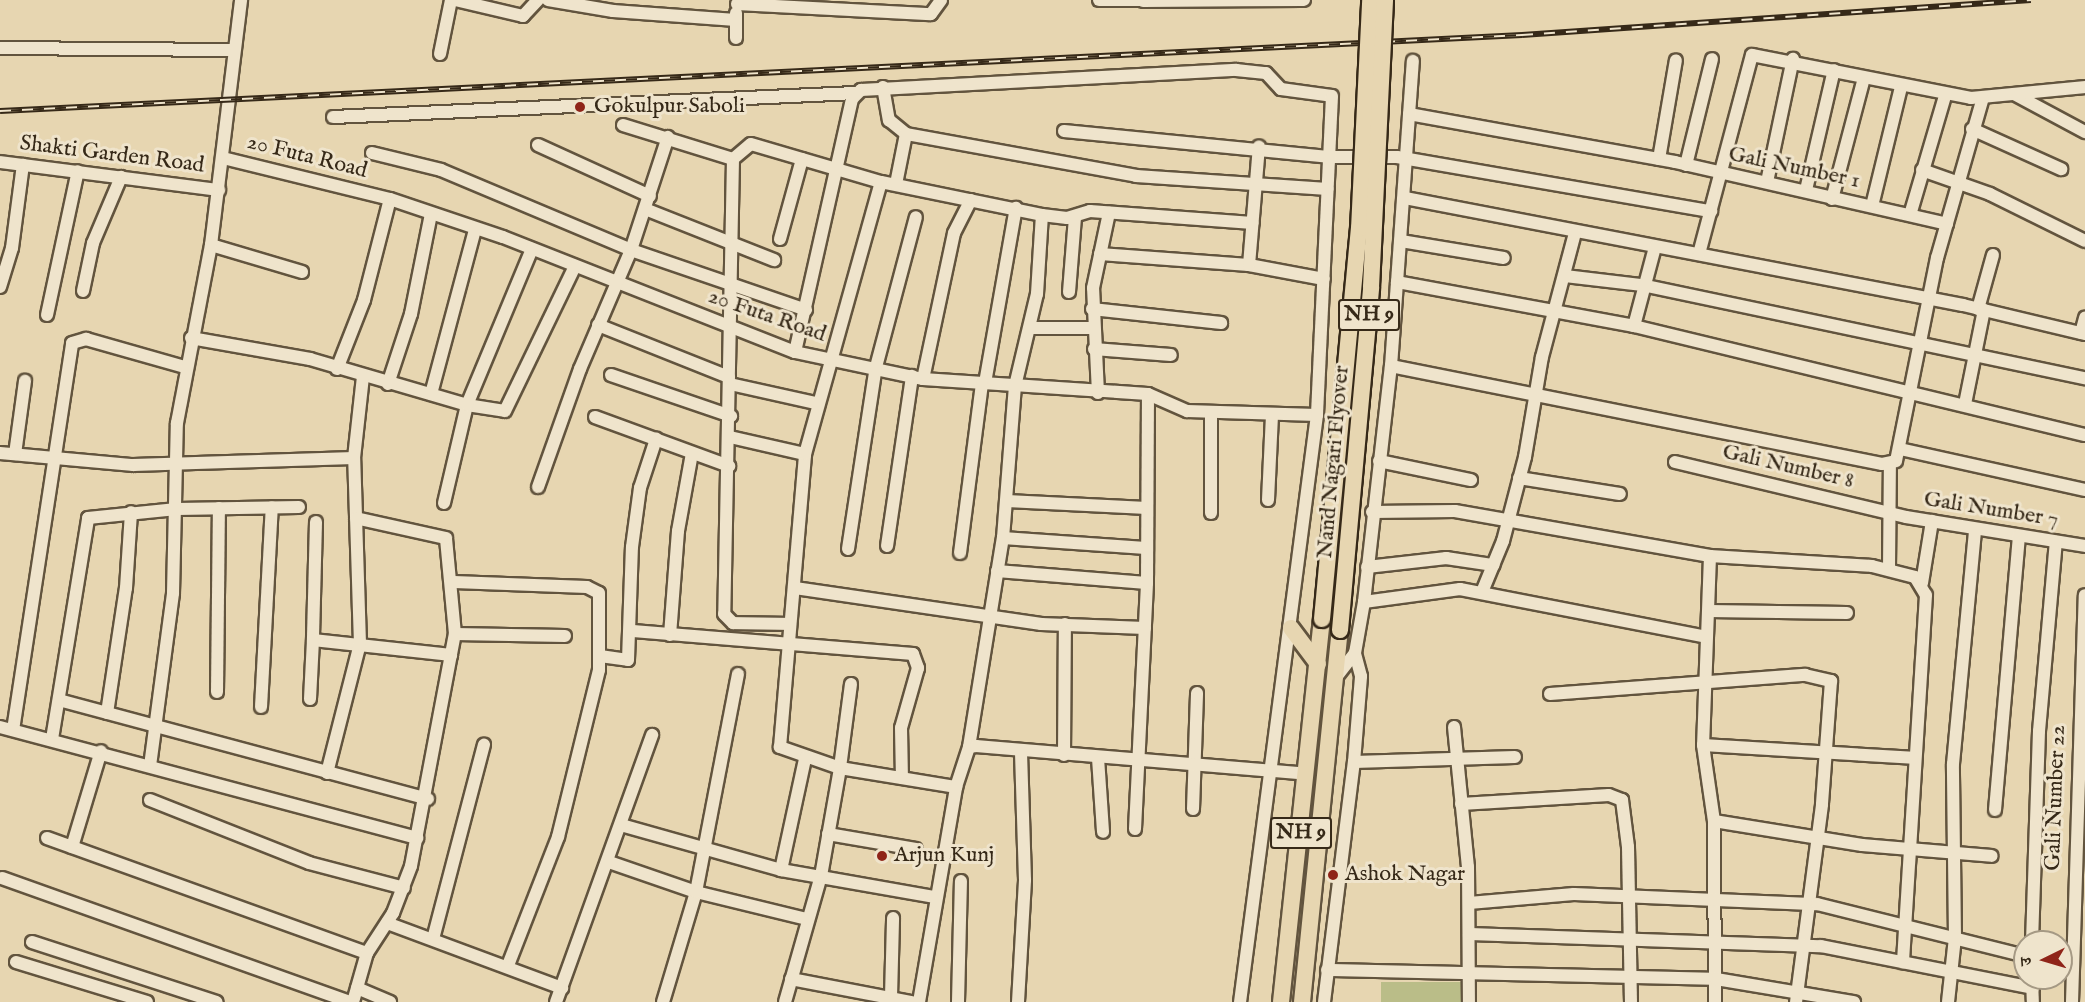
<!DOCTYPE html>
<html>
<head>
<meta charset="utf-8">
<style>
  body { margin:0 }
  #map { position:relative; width:2085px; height:1002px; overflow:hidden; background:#e7d6b1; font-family:"IM FELL English","Noto Serif Devanagari",serif }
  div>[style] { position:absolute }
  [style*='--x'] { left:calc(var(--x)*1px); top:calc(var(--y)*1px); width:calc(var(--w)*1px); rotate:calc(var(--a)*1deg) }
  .green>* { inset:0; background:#babd88; transform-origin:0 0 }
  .roads { filter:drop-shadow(2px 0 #62543e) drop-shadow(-2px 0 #62543e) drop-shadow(0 2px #62543e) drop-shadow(0 -2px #62543e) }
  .minor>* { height:12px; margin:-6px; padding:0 6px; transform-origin:6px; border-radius:6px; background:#efe4cc }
  .highway>* { height:16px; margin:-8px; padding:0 8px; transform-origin:8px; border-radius:8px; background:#e7d6b1 }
  .rail>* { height:6px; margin-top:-3px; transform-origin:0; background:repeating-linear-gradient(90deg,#efe4cc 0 11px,#362918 0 22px); box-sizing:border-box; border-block:2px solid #362918 }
  .bridges { filter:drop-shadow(2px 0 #362918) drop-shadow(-2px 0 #362918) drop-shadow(0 2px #362918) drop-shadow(0 -2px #362918) }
  .highway-bridge>* { height:16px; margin:-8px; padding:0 8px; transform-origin:8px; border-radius:8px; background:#e7d6b1 }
  .dots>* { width:16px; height:16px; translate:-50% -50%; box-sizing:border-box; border:3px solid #efe4cc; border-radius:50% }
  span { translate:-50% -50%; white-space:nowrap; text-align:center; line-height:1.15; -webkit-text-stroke:6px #efe4cc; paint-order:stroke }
  .shield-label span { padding:2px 4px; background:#efe4cc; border:2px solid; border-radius:4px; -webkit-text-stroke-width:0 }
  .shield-label { font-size:21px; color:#362918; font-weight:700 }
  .poi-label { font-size:22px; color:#362918 }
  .left { translate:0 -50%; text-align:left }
  .street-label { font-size:22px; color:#362918 }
  .north { position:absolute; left:2013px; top:930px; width:60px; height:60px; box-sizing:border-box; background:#efe4cc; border:2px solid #a59984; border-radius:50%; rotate:265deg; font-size:16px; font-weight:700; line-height:24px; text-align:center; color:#362918 }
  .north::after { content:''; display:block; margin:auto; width:21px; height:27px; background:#8f2418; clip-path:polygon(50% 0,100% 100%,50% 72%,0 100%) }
</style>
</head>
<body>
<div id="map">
  <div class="green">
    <i style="left:1463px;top:982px;width:20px;height:82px;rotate:90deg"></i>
  </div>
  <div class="roads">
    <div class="minor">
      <i style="--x:455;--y:0;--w:70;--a:13.2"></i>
      <i style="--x:523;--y:16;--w:22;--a:-47"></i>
      <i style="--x:548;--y:0;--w:66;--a:9.6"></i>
      <i style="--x:613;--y:11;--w:123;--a:4.2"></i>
      <i style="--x:1099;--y:0;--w:44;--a:0"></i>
      <i style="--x:1143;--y:1;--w:161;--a:-0.4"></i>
      <i style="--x:737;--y:4;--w:194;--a:3"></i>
      <i style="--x:931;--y:14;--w:17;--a:-54"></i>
      <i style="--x:736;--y:38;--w:25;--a:-90"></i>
      <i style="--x:0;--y:48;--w:231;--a:0.5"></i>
      <i style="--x:440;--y:54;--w:55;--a:-78.5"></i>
      <i style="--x:883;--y:87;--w:34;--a:80"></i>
      <i style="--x:889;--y:120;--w:22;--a:39"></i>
      <i style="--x:906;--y:134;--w:234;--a:10.3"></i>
      <i style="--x:1136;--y:176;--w:192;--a:3.9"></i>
      <i style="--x:2014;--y:94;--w:81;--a:28.2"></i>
      <i style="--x:1409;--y:114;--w:270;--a:10.2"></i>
      <i style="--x:1675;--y:162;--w:279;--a:12.8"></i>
      <i style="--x:333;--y:117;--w:524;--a:-2.63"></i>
      <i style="--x:623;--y:125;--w:115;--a:17.2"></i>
      <i style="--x:733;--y:159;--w:455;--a:91.1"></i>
      <i style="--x:724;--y:614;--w:13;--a:45"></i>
      <i style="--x:733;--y:623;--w:55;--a:1"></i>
      <i style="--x:1972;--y:129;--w:98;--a:24.2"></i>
      <i style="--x:1064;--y:131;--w:268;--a:5.6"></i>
      <i style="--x:1331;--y:157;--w:66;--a:0"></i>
      <i style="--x:1397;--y:157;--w:319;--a:9.8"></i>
      <i style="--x:538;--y:145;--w:123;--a:24.5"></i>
      <i style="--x:372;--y:153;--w:71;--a:13.8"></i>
      <i style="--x:441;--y:170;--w:206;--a:22.8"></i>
      <i style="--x:631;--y:250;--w:185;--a:18.9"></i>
      <i style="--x:223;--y:158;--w:172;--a:13.8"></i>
      <i style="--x:390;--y:199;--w:119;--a:18.6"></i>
      <i style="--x:503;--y:237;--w:314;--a:21.5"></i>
      <i style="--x:795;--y:352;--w:131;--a:11.9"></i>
      <i style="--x:923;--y:379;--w:225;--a:3.8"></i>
      <i style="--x:1148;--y:394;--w:43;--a:23.6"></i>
      <i style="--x:1187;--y:411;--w:130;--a:1.8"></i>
      <i style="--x:733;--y:159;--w:23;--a:-40"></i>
      <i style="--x:751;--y:144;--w:135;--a:16.3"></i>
      <i style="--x:881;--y:182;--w:164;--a:11.6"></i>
      <i style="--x:1042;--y:215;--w:25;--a:7"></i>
      <i style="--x:1067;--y:218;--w:24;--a:-17"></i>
      <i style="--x:1090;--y:211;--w:163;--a:4.2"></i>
      <i style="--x:1659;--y:159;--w:100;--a:-80.3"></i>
      <i style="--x:0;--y:162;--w:221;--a:7.3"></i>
      <i style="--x:1686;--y:165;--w:109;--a:-76.2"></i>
      <i style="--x:1922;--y:170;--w:72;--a:19.4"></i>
      <i style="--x:1990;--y:194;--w:106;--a:26.3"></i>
      <i style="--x:1767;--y:182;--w:126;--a:-78.1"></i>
      <i style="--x:896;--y:184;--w:51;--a:-78.7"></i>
      <i style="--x:1806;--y:190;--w:123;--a:-76.9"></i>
      <i style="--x:1405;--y:198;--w:568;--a:10.86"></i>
      <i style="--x:1963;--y:305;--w:125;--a:13.4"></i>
      <i style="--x:1832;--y:199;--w:125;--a:-75.2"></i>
      <i style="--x:1872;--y:206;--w:122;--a:-76.3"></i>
      <i style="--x:645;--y:209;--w:139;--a:21.6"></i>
      <i style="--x:1910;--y:215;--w:124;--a:-73.6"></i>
      <i style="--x:780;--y:239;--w:83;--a:-74.6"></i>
      <i style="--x:1401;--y:241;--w:104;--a:9.4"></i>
      <i style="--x:211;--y:245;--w:95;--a:16.5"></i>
      <i style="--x:1100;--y:254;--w:149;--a:4.2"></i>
      <i style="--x:1249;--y:265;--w:76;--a:10.6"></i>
      <i style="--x:1699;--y:254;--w:206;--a:-75.1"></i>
      <i style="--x:1752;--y:55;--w:223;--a:11.1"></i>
      <i style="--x:1971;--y:98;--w:115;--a:-5.5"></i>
      <i style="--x:1249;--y:265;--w:119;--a:-85.2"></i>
      <i style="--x:1565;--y:276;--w:78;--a:6.7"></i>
      <i style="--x:1642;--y:285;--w:453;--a:11.9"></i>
      <i style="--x:1397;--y:282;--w:241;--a:10.5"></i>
      <i style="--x:1634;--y:326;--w:464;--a:13.6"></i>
      <i style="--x:0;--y:287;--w:41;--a:-72.9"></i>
      <i style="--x:12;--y:248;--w:84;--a:-82.5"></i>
      <i style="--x:83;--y:291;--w:49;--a:-78.2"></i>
      <i style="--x:93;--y:243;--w:72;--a:-67"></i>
      <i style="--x:1069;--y:292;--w:75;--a:-85.4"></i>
      <i style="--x:1092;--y:309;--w:130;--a:6.2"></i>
      <i style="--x:1978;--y:309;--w:56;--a:-74.5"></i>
      <i style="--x:47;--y:315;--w:147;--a:-77.9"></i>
      <i style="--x:598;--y:325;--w:141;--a:21.7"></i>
      <i style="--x:1634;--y:326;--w:82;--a:-75.1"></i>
      <i style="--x:1031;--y:328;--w:62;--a:0"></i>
      <i style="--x:2081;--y:333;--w:16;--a:-75"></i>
      <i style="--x:191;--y:338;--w:121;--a:10"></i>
      <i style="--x:310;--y:359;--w:164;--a:16.3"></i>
      <i style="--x:467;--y:405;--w:38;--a:9"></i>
      <i style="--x:505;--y:411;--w:161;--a:-64.2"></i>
      <i style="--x:1094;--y:349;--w:77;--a:4.5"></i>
      <i style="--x:795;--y:352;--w:259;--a:-77.3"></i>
      <i style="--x:852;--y:99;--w:13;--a:-45"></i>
      <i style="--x:861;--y:90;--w:376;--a:-3.1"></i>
      <i style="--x:1236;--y:70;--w:30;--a:6"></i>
      <i style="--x:1266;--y:73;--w:22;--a:47"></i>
      <i style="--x:1281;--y:89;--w:51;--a:7.8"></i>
      <i style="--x:1332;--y:96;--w:319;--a:92.7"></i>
      <i style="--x:1317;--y:415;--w:592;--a:97.47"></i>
      <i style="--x:1391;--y:366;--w:501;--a:11.29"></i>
      <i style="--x:1882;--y:464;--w:14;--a:-12"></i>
      <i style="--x:1896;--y:461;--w:207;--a:-78.6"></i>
      <i style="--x:1937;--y:258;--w:166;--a:-74"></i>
      <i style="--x:337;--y:369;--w:74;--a:-68.6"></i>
      <i style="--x:364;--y:300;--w:104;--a:-75.6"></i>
      <i style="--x:611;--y:375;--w:127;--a:18.9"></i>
      <i style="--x:923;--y:379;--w:149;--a:-78"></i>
      <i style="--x:954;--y:233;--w:37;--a:-63"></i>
      <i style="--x:985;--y:383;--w:178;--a:-80"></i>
      <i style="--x:388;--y:384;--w:74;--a:-71.8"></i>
      <i style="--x:411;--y:314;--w:102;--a:-78.7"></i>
      <i style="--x:730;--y:384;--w:87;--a:12.6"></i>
      <i style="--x:1098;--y:393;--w:105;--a:-92.7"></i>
      <i style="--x:1093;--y:288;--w:77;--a:-78"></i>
      <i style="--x:431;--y:394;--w:170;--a:-75"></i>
      <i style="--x:1965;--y:404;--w:96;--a:-78.6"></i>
      <i style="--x:595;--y:417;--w:143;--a:20.1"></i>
      <i style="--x:730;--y:437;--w:77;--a:12.8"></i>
      <i style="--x:1900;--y:449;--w:189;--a:12.5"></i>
      <i style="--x:0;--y:453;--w:134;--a:5.2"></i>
      <i style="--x:133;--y:465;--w:221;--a:-1.8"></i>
      <i style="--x:15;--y:454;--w:74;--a:-82.2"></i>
      <i style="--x:1379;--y:461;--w:94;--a:11.7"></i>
      <i style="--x:1675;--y:462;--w:237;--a:13.4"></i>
      <i style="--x:1906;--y:517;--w:181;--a:9.2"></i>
      <i style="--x:1519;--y:478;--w:102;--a:9"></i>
      <i style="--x:538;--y:487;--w:125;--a:-70.4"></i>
      <i style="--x:580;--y:369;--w:129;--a:-66.8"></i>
      <i style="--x:631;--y:250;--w:119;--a:-71.9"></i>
      <i style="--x:1268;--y:500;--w:86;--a:-87.3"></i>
      <i style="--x:1007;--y:501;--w:140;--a:2.9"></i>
      <i style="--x:444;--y:503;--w:101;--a:-76.8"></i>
      <i style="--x:467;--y:405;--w:169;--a:-67.4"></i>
      <i style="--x:1372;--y:512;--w:83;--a:-0.7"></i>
      <i style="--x:1455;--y:511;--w:259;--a:10"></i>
      <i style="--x:1710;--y:556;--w:162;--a:3.5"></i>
      <i style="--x:1872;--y:566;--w:44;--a:14.3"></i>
      <i style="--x:1915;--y:577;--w:21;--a:59"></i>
      <i style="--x:1926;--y:595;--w:368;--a:93.6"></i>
      <i style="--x:1211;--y:513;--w:101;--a:-90"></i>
      <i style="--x:316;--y:522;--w:118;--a:91.5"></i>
      <i style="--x:313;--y:640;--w:139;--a:6.2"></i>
      <i style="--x:1003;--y:538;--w:143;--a:4"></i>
      <i style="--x:887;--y:546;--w:172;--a:-81.6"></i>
      <i style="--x:848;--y:549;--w:184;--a:-81.3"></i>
      <i style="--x:876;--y:367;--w:155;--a:-75.1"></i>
      <i style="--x:960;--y:553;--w:171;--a:-82.6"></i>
      <i style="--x:1710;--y:556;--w:189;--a:92.1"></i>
      <i style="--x:1703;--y:745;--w:77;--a:81.8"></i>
      <i style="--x:1714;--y:821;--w:150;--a:9.2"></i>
      <i style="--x:1862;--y:845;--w:130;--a:4.8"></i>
      <i style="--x:1367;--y:567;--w:80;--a:-6.5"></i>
      <i style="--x:1446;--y:558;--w:48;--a:8.5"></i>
      <i style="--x:1889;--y:569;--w:106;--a:-89.5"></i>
      <i style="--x:997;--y:571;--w:150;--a:4.6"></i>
      <i style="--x:454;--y:582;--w:133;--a:2.2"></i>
      <i style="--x:587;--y:587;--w:13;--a:27"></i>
      <i style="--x:599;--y:593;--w:77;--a:90"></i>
      <i style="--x:599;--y:670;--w:172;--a:103.8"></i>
      <i style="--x:558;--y:837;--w:137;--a:111.3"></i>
      <i style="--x:1922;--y:583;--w:63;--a:-80.8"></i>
      <i style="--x:795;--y:588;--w:249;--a:8.3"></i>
      <i style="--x:1041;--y:624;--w:104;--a:2.2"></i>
      <i style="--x:1482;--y:592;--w:55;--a:-67.6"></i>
      <i style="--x:1503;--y:541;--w:87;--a:-75.3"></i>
      <i style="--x:1525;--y:457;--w:101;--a:-80.4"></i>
      <i style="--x:1542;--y:357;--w:128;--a:-75.1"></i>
      <i style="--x:1364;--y:602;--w:97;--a:-7.7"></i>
      <i style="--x:1460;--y:589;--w:251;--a:11"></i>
      <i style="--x:1709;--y:611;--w:138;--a:0.8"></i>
      <i style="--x:633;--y:631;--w:281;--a:4.7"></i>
      <i style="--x:913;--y:654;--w:15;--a:70"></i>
      <i style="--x:918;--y:668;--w:62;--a:105.8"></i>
      <i style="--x:901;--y:728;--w:50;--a:88.9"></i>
      <i style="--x:455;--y:634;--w:110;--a:1"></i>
      <i style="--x:670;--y:635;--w:104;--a:-85.6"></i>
      <i style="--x:678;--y:531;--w:79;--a:-79.8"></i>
      <i style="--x:600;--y:656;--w:28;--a:8"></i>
      <i style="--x:628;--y:660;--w:113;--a:-88"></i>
      <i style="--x:632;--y:547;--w:60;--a:-82.3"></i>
      <i style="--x:640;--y:488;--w:52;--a:-71.9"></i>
      <i style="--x:1337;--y:676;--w:29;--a:-52"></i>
      <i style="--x:1355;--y:653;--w:52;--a:-80"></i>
      <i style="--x:1364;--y:602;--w:238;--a:-83.5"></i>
      <i style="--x:1391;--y:366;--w:306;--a:-85.9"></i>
      <i style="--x:851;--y:684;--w:85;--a:97.5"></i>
      <i style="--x:840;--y:768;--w:64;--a:-160.7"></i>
      <i style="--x:780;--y:747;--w:294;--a:-85.1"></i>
      <i style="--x:805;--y:454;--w:282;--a:-74.4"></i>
      <i style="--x:217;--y:692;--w:184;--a:-89.4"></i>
      <i style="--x:1550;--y:694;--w:256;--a:-4.3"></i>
      <i style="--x:1805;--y:675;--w:27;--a:13"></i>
      <i style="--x:1831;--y:681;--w:124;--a:94.2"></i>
      <i style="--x:1822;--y:805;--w:199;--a:97.5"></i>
      <i style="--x:310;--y:699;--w:59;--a:-87.1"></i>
      <i style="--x:59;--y:700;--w:382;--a:15"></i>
      <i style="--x:261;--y:707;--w:200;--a:-86.9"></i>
      <i style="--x:107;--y:713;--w:126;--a:-81.4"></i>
      <i style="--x:126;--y:588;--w:76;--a:-86.2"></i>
      <i style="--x:0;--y:727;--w:432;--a:14.9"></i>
      <i style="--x:1454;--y:727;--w:141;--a:84.3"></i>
      <i style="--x:1468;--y:867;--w:135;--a:89.6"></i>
      <i style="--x:13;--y:730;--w:391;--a:-81.3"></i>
      <i style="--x:72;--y:343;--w:15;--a:-16"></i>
      <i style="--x:86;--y:339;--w:103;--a:15.8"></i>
      <i style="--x:52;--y:739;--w:224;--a:-80.7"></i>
      <i style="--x:88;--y:518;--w:89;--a:-5.8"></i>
      <i style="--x:177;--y:509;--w:122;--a:-0.9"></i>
      <i style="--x:1703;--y:745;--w:210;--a:3.5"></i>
      <i style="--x:969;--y:747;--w:212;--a:-80.8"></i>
      <i style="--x:1003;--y:538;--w:152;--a:-85.5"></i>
      <i style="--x:1015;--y:386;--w:95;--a:-76.6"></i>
      <i style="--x:1037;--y:294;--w:79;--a:-86.4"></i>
      <i style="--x:1064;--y:755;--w:131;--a:-89.6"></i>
      <i style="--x:1098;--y:758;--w:74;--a:86.1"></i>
      <i style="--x:1354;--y:762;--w:161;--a:-1.8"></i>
      <i style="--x:150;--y:766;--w:175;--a:-82.4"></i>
      <i style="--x:173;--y:593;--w:170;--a:-88.7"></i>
      <i style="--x:177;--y:423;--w:181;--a:-79.2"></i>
      <i style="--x:211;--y:245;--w:247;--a:-83"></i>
      <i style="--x:327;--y:773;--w:133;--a:-75.7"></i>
      <i style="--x:360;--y:644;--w:186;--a:-91.8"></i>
      <i style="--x:354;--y:458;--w:81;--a:-83.7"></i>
      <i style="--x:150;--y:800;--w:171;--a:21.6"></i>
      <i style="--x:309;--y:863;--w:98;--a:14.7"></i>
      <i style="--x:1461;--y:804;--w:148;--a:-3.5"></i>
      <i style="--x:1609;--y:795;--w:14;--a:21"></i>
      <i style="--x:1622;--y:800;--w:47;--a:82.7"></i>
      <i style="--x:1628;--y:847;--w:155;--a:88.9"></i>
      <i style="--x:1193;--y:809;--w:116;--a:-88"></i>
      <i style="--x:1995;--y:810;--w:275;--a:-85"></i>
      <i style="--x:1714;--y:821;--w:181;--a:89.7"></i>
      <i style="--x:621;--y:825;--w:166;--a:15.7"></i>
      <i style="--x:781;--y:870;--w:155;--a:10"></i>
      <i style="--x:1135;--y:829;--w:246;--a:-87.2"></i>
      <i style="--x:1147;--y:583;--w:189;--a:-89.7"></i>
      <i style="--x:828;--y:834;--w:89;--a:9.7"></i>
      <i style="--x:47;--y:838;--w:340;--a:19.8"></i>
      <i style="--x:72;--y:847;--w:100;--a:-73.2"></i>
      <i style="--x:609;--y:862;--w:92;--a:19"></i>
      <i style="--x:696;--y:892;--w:114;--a:13.7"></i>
      <i style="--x:781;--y:870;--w:114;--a:-77.8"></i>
      <i style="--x:2;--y:878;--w:369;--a:19.6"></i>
      <i style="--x:1469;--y:903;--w:105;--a:-4.9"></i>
      <i style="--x:1574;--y:894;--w:243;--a:2.4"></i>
      <i style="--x:1817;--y:904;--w:214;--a:14"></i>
      <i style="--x:387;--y:923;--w:187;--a:20.4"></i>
      <i style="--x:1469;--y:934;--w:352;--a:2"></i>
      <i style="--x:1821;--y:946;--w:216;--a:11.2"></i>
      <i style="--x:433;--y:939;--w:201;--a:-75.3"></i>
      <i style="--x:32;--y:942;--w:194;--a:18"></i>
      <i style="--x:2032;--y:942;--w:211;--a:-88.1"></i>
      <i style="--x:2039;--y:731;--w:190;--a:-84.9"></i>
      <i style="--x:16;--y:962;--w:137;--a:17"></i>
      <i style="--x:1327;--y:970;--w:389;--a:1.3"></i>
      <i style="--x:1716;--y:979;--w:140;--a:9.5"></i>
      <i style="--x:2032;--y:978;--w:24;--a:88"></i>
      <i style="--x:791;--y:979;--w:123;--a:10.8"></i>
      <i style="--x:357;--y:988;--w:36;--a:23"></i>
      <i style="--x:891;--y:997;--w:79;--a:-88.5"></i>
      <i style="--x:353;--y:1002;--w:51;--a:-74.1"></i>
      <i style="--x:367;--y:953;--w:48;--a:-57"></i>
      <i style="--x:393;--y:913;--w:50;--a:-69"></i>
      <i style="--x:411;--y:866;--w:236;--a:-79.3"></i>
      <i style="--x:455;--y:634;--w:96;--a:-95.4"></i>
      <i style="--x:446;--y:538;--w:92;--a:-167.5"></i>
      <i style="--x:556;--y:1002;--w:284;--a:-70.2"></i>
      <i style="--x:663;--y:1002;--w:115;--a:-73.3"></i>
      <i style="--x:696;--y:892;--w:222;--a:-79.1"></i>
      <i style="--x:785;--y:1002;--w:131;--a:-74.1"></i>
      <i style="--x:821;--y:876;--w:110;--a:-80"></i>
      <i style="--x:840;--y:768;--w:118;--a:9.3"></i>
      <i style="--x:956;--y:787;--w:42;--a:-72"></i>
      <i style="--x:969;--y:747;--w:7;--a:-8"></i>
      <i style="--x:976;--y:746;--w:332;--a:4.8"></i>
      <i style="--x:919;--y:1002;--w:218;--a:-80.2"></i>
      <i style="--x:958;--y:1002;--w:121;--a:-88.6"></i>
      <i style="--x:1018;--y:1002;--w:122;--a:-86.7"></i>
      <i style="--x:1025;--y:880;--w:128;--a:-91.8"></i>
      <i style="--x:1324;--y:1002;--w:242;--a:-82.9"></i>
      <i style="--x:1354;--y:762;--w:86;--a:-85.3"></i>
      <i style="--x:1361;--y:676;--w:24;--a:-105"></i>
      <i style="--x:1948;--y:1002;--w:64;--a:-83.8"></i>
      <i style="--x:1955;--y:938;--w:174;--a:-90.7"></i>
      <i style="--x:1953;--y:764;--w:235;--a:-84.6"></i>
      <i style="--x:2072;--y:1002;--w:407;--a:-88.2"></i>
    </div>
    <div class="highway">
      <i style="--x:1291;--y:628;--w:45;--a:53.1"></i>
      <i style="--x:1281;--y:1002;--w:385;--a:-83.9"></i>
      <i style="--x:1302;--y:1002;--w:374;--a:-84.2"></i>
    </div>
  </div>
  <div class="rail">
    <i style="--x:0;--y:111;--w:1524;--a:-2.86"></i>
    <i style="--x:1522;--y:35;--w:510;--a:-3.93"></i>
  </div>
  <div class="bridges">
    <div class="highway-bridge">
      <i style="--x:1322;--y:619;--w:392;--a:-84.6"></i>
      <i style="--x:1359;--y:229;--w:229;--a:-87.2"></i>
      <i style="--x:1340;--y:630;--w:344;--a:-84.8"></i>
      <i style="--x:1371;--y:287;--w:287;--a:-87.2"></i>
    </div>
  </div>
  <div class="dots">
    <i style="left:580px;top:107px;background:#8f2418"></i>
    <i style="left:882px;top:856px;background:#8f2418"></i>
    <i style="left:1333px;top:875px;background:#8f2418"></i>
  </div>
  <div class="shield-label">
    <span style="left:1369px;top:315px">NH 9</span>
    <span style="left:1301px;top:833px">NH 9</span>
  </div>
  <div class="poi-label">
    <span class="left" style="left:594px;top:107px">Gokulpur Saboli</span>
    <span class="left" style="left:894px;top:856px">Arjun Kunj</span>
    <span class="left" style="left:1345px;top:875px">Ashok Nagar</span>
  </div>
  <div class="street-label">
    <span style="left:112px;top:155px;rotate:7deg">Shakti Garden Road</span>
    <span style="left:307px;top:157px;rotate:14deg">20 Futa Road</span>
    <span style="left:1794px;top:168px;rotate:12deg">Gali Number 1</span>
    <span style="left:767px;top:316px;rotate:19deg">20 Futa Road</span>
    <span style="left:1334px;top:462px;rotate:-85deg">Nand Nagari Flyover</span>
    <span style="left:1788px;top:467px;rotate:13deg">Gali Number 8</span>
    <span style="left:1991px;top:510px;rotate:9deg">Gali Number 7</span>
    <span style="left:2056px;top:798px;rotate:-88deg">Gali Number 22</span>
  </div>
  <div class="north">उ</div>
</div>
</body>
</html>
